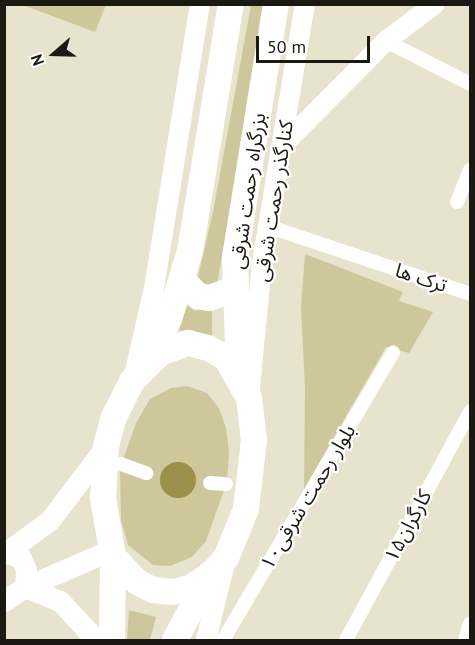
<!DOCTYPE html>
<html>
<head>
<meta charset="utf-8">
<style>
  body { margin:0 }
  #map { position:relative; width:475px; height:645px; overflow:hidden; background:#e7e3cd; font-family:"PT Sans","Noto Sans Arabic",sans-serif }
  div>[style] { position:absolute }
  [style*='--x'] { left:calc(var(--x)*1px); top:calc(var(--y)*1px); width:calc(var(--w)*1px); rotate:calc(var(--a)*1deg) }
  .green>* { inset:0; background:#cfc79c }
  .water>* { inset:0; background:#9c8e4b }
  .round { border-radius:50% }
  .street>* { height:14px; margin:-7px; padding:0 7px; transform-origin:7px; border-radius:7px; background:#fff }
  .secondary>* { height:20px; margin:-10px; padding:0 10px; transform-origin:10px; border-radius:10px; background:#fff }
  .primary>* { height:21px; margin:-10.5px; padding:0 10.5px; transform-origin:10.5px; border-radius:10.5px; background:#fff }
  .highway>* { height:26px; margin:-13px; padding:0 13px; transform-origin:13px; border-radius:13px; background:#fff }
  span { translate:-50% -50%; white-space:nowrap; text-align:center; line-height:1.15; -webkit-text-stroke:4.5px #fff; paint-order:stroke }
  .street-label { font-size:20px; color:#1b1a12 }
  .frame { position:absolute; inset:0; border:6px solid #1b1a12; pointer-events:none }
  .north { position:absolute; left:24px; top:24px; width:60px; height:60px; -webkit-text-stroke:4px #fff; paint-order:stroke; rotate:250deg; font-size:16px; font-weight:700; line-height:24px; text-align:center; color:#1b1a12 }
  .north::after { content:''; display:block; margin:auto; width:21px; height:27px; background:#1b1a12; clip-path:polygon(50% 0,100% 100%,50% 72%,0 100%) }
  .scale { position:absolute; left:256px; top:36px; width:114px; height:27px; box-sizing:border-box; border:3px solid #1b1a12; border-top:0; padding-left:8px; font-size:18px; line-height:21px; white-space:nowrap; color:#1b1a12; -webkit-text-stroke:4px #fff; paint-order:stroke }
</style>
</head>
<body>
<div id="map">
  <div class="green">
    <i style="clip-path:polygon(23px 5px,106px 5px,95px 32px)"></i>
    <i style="clip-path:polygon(251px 5px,267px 5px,217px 284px,210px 288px,197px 281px,213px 212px)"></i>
    <i style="clip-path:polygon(305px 254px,403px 292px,399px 301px,433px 312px,409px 353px,386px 347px,304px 489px,305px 388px,301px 308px)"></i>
    <i style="clip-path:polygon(187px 305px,195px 311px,212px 307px,212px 338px,179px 330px)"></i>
    <i style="clip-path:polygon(187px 386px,207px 393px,219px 408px,226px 428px,229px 452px,227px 482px,206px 541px,192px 557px,170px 566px,153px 565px,128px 545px,121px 520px,120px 468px,136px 423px,150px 399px,171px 388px)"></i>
    <i style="clip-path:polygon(129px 610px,156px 617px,150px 640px,127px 640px)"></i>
  </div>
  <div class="water">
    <i class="round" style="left:160px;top:462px;width:36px;height:36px"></i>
  </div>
  <div class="street">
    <i style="--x:386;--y:41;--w:94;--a:27.1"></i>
    <i style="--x:457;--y:202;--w:35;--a:-68"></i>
    <i style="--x:270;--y:227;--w:211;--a:18.5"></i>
    <i style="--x:121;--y:464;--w:27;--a:20"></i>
    <i style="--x:210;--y:483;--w:16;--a:4"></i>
    <i style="--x:223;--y:640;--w:334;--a:-59.4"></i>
    <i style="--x:346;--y:640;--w:260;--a:-61.5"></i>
    <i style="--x:465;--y:640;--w:17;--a:-73"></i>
  </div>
  <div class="secondary">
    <i style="--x:282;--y:146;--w:148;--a:-45.3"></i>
    <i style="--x:386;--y:41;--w:61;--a:-37.1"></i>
    <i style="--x:135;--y:371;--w:85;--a:-77.1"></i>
    <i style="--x:154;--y:288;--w:288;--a:-80.8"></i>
    <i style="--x:249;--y:398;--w:136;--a:-84.5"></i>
    <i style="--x:262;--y:263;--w:263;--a:-80.6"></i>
    <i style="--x:206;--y:640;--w:83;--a:-76.1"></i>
  </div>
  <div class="primary">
    <i style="--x:6;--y:552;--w:16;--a:22"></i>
    <i style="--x:21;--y:558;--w:13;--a:67"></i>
    <i style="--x:26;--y:570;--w:17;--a:93"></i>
    <i style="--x:25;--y:587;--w:38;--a:22"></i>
    <i style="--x:60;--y:601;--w:53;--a:47.3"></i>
    <i style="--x:4;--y:554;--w:57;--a:-36.5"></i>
    <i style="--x:50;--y:520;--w:93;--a:-52.9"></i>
    <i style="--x:4;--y:601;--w:25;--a:-34"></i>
    <i style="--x:25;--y:587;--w:94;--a:-23.3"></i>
  </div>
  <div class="highway">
    <i style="--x:182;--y:279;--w:23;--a:47"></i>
    <i style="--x:198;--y:296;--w:11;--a:10"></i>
    <i style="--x:209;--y:298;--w:28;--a:-19"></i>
    <i style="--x:188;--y:343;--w:21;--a:14"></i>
    <i style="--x:208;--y:348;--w:21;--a:29"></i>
    <i style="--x:226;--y:358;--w:46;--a:60.1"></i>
    <i style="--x:249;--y:398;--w:42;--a:83.2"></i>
    <i style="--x:254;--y:440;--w:69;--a:96.6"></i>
    <i style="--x:246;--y:509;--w:53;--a:112.2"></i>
    <i style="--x:226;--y:558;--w:22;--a:133"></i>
    <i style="--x:211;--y:574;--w:25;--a:146"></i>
    <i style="--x:190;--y:588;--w:18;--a:167"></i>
    <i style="--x:172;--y:592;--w:19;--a:-174"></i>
    <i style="--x:153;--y:590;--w:18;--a:-153"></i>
    <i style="--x:137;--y:582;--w:35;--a:-133"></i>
    <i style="--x:113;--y:556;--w:59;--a:-99.8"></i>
    <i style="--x:103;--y:498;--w:52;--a:-86.7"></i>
    <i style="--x:106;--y:446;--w:30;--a:-75"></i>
    <i style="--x:114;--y:417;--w:40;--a:-63.4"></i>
    <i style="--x:132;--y:381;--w:40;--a:-45"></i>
    <i style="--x:160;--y:353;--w:30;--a:-20"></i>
    <i style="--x:147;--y:361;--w:47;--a:-62.4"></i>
    <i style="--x:169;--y:319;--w:71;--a:-72.8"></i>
    <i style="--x:190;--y:251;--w:250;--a:-80.6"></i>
    <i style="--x:239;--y:378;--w:121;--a:-91.9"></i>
    <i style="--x:235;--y:257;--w:256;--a:-80.8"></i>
    <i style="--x:112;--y:640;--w:84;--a:-89.3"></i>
    <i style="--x:175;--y:640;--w:75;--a:-62.1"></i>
  </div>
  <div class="street-label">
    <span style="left:248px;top:191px;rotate:-82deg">بزرگراه رحمت شرقی</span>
    <span style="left:274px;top:201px;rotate:-81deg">کنارگذر رحمت شرقی</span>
    <span style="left:421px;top:278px;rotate:18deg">ترک ها</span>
    <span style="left:308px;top:497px;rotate:-59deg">۱۰بلوار رحمت شرقی</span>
    <span style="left:408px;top:526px;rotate:-62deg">۱۵کارگران</span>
  </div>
  <div class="frame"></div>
  <div class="north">N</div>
  <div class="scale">50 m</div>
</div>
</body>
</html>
